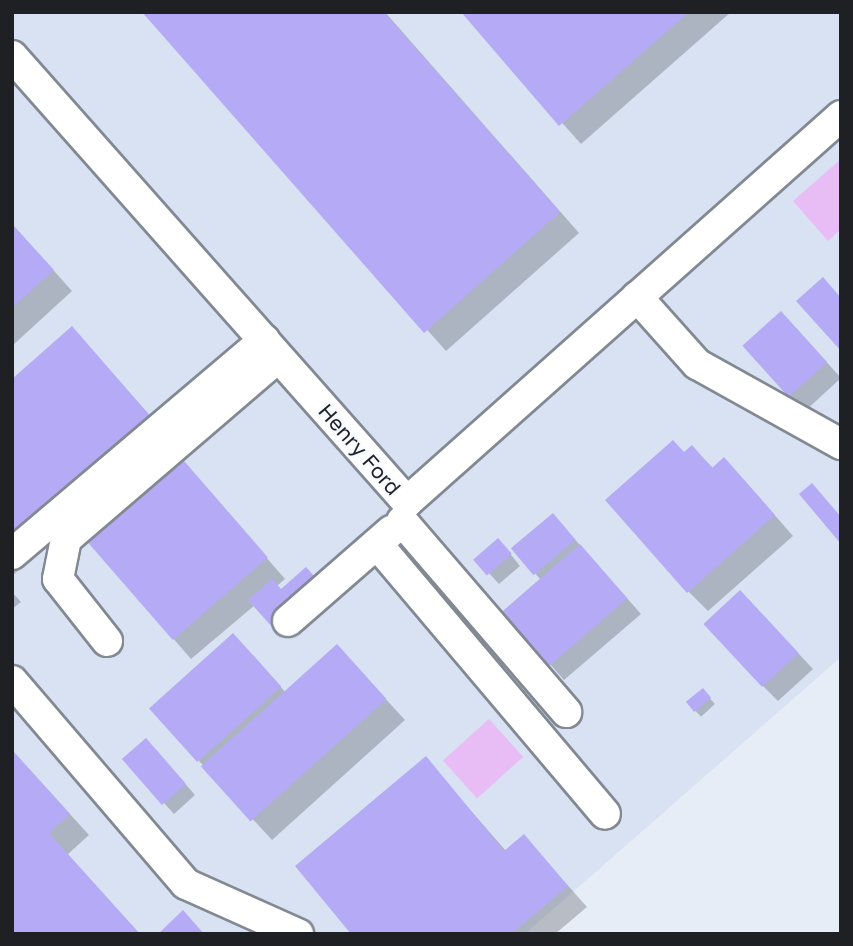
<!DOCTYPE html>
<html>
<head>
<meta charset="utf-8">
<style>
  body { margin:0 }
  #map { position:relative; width:853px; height:946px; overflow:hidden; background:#e6edf7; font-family:"Golos Text",sans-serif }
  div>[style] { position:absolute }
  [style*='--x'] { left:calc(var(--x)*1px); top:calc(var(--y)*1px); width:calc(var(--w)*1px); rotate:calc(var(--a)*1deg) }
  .built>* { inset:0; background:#d8e2f3 }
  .green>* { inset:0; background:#e8bcf4; transform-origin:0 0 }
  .shadow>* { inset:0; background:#0003; transform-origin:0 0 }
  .building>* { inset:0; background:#b5aaf5; transform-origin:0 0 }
  .roads { filter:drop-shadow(2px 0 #838992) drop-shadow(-2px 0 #838992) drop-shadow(0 2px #838992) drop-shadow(0 -2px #838992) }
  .minor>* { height:30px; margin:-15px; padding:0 15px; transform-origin:15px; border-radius:15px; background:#fff }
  span { translate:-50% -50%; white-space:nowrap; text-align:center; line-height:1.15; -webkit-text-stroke:5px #f7fafe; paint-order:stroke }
  .street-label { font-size:21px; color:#1e2024 }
  .frame { position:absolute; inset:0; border:14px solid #1e2024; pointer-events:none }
</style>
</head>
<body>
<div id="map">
  <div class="built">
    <i style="clip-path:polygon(12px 12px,841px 12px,841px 657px,525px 934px,12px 934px)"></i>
  </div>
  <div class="green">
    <i style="clip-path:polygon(841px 159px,841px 229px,828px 241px,793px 201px)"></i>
    <i style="left:489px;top:719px;width:51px;height:62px;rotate:48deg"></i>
  </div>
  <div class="shadow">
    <i style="clip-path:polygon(144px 12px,385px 12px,579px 233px,446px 351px)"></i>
    <i style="clip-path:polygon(463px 12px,731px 12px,581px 144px)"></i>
    <i style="clip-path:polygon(12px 224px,72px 291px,12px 346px)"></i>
    <i style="clip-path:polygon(796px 328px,841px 378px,804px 412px,744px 347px)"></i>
    <i style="clip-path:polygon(91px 349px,169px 437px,12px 576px,12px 381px)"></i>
    <i style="clip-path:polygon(692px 447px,714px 469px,744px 480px,793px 536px,708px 611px,688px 591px,685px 454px)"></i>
    <i style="clip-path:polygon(178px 456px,285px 579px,277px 586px,282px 591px,330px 596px,285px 637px,255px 605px,191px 659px,84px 536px)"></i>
    <i style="clip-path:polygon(563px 526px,641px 614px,564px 680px,504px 612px,541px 580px,514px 550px)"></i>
    <i style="clip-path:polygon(508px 551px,520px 566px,499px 584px,476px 559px)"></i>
    <i style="clip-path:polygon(12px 592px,21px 602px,12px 609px)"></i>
    <i style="clip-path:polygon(755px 607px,813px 669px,778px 701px,763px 686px)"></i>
    <i style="clip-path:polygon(337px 646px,405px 720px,272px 840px,199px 761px,253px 655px,286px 693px)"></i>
    <i style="left:702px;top:690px;width:19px;height:19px;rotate:47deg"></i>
    <i style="clip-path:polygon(12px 750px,89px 835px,68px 854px,12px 934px)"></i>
    <i style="clip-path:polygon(156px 750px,195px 795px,174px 814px,124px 759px)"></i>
    <i style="clip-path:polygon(426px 759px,506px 851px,524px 836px,587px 907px,555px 934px,353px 934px)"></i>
  </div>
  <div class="building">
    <i style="clip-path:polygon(142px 12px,384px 12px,560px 212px,424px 333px)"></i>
    <i style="clip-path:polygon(461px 12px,689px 12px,559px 126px)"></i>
    <i style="clip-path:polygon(12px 224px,54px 270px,12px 308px)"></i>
    <i style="clip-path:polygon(823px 277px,841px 298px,841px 351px,796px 301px)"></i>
    <i style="left:781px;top:311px;width:69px;height:52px;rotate:48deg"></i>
    <i style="clip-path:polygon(72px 326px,150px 416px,12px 538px,12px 379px)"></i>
    <i style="clip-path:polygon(673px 440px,684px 452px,692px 445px,712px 468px,724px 457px,775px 515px,687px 593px,605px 500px)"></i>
    <i style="left:178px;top:454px;width:137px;height:126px;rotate:49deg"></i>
    <i style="clip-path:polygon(812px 483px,841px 517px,841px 544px,799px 494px)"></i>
    <i style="left:553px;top:513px;width:35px;height:55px;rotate:50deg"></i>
    <i style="left:498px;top:538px;width:21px;height:33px;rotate:49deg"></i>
    <i style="left:580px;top:544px;width:72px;height:104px;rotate:49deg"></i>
    <i style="clip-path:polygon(306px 567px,322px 585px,273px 628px,248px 600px,272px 579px,281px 589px)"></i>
    <i style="left:740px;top:590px;width:86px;height:50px;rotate:47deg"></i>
    <i style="left:233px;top:633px;width:72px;height:113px;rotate:48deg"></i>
    <i style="left:337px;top:644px;width:74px;height:183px;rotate:48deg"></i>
    <i style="left:703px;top:688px;width:13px;height:22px;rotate:51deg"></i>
    <i style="left:146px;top:738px;width:61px;height:32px;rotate:49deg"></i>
    <i style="clip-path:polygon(12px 750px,70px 814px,49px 833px,140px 934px,12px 934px)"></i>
    <i style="clip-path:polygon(426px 756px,504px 851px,524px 834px,568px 886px,511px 934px,351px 934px,295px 866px)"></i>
    <i style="clip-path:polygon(183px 910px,204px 934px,158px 934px)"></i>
  </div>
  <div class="roads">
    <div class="minor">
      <i style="--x:12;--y:56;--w:596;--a:48.47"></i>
      <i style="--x:637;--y:297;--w:90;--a:48.2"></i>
      <i style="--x:697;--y:364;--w:165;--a:29.1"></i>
      <i style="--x:407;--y:502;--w:581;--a:-41.65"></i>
      <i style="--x:402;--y:521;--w:252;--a:49.3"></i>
      <i style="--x:377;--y:544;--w:353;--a:49.8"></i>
      <i style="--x:12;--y:554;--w:331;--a:-40.3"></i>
      <i style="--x:288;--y:621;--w:137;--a:-41.1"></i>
      <i style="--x:107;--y:641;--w:79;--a:-128.3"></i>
      <i style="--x:58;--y:579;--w:41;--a:-78.7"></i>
      <i style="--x:66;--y:539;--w:279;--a:-40.6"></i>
      <i style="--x:12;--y:681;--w:267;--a:49.4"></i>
      <i style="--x:186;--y:884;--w:123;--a:24.1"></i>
    </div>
  </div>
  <div class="street-label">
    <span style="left:360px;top:449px;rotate:49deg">Henry Ford</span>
  </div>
  <div class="frame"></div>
</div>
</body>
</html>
